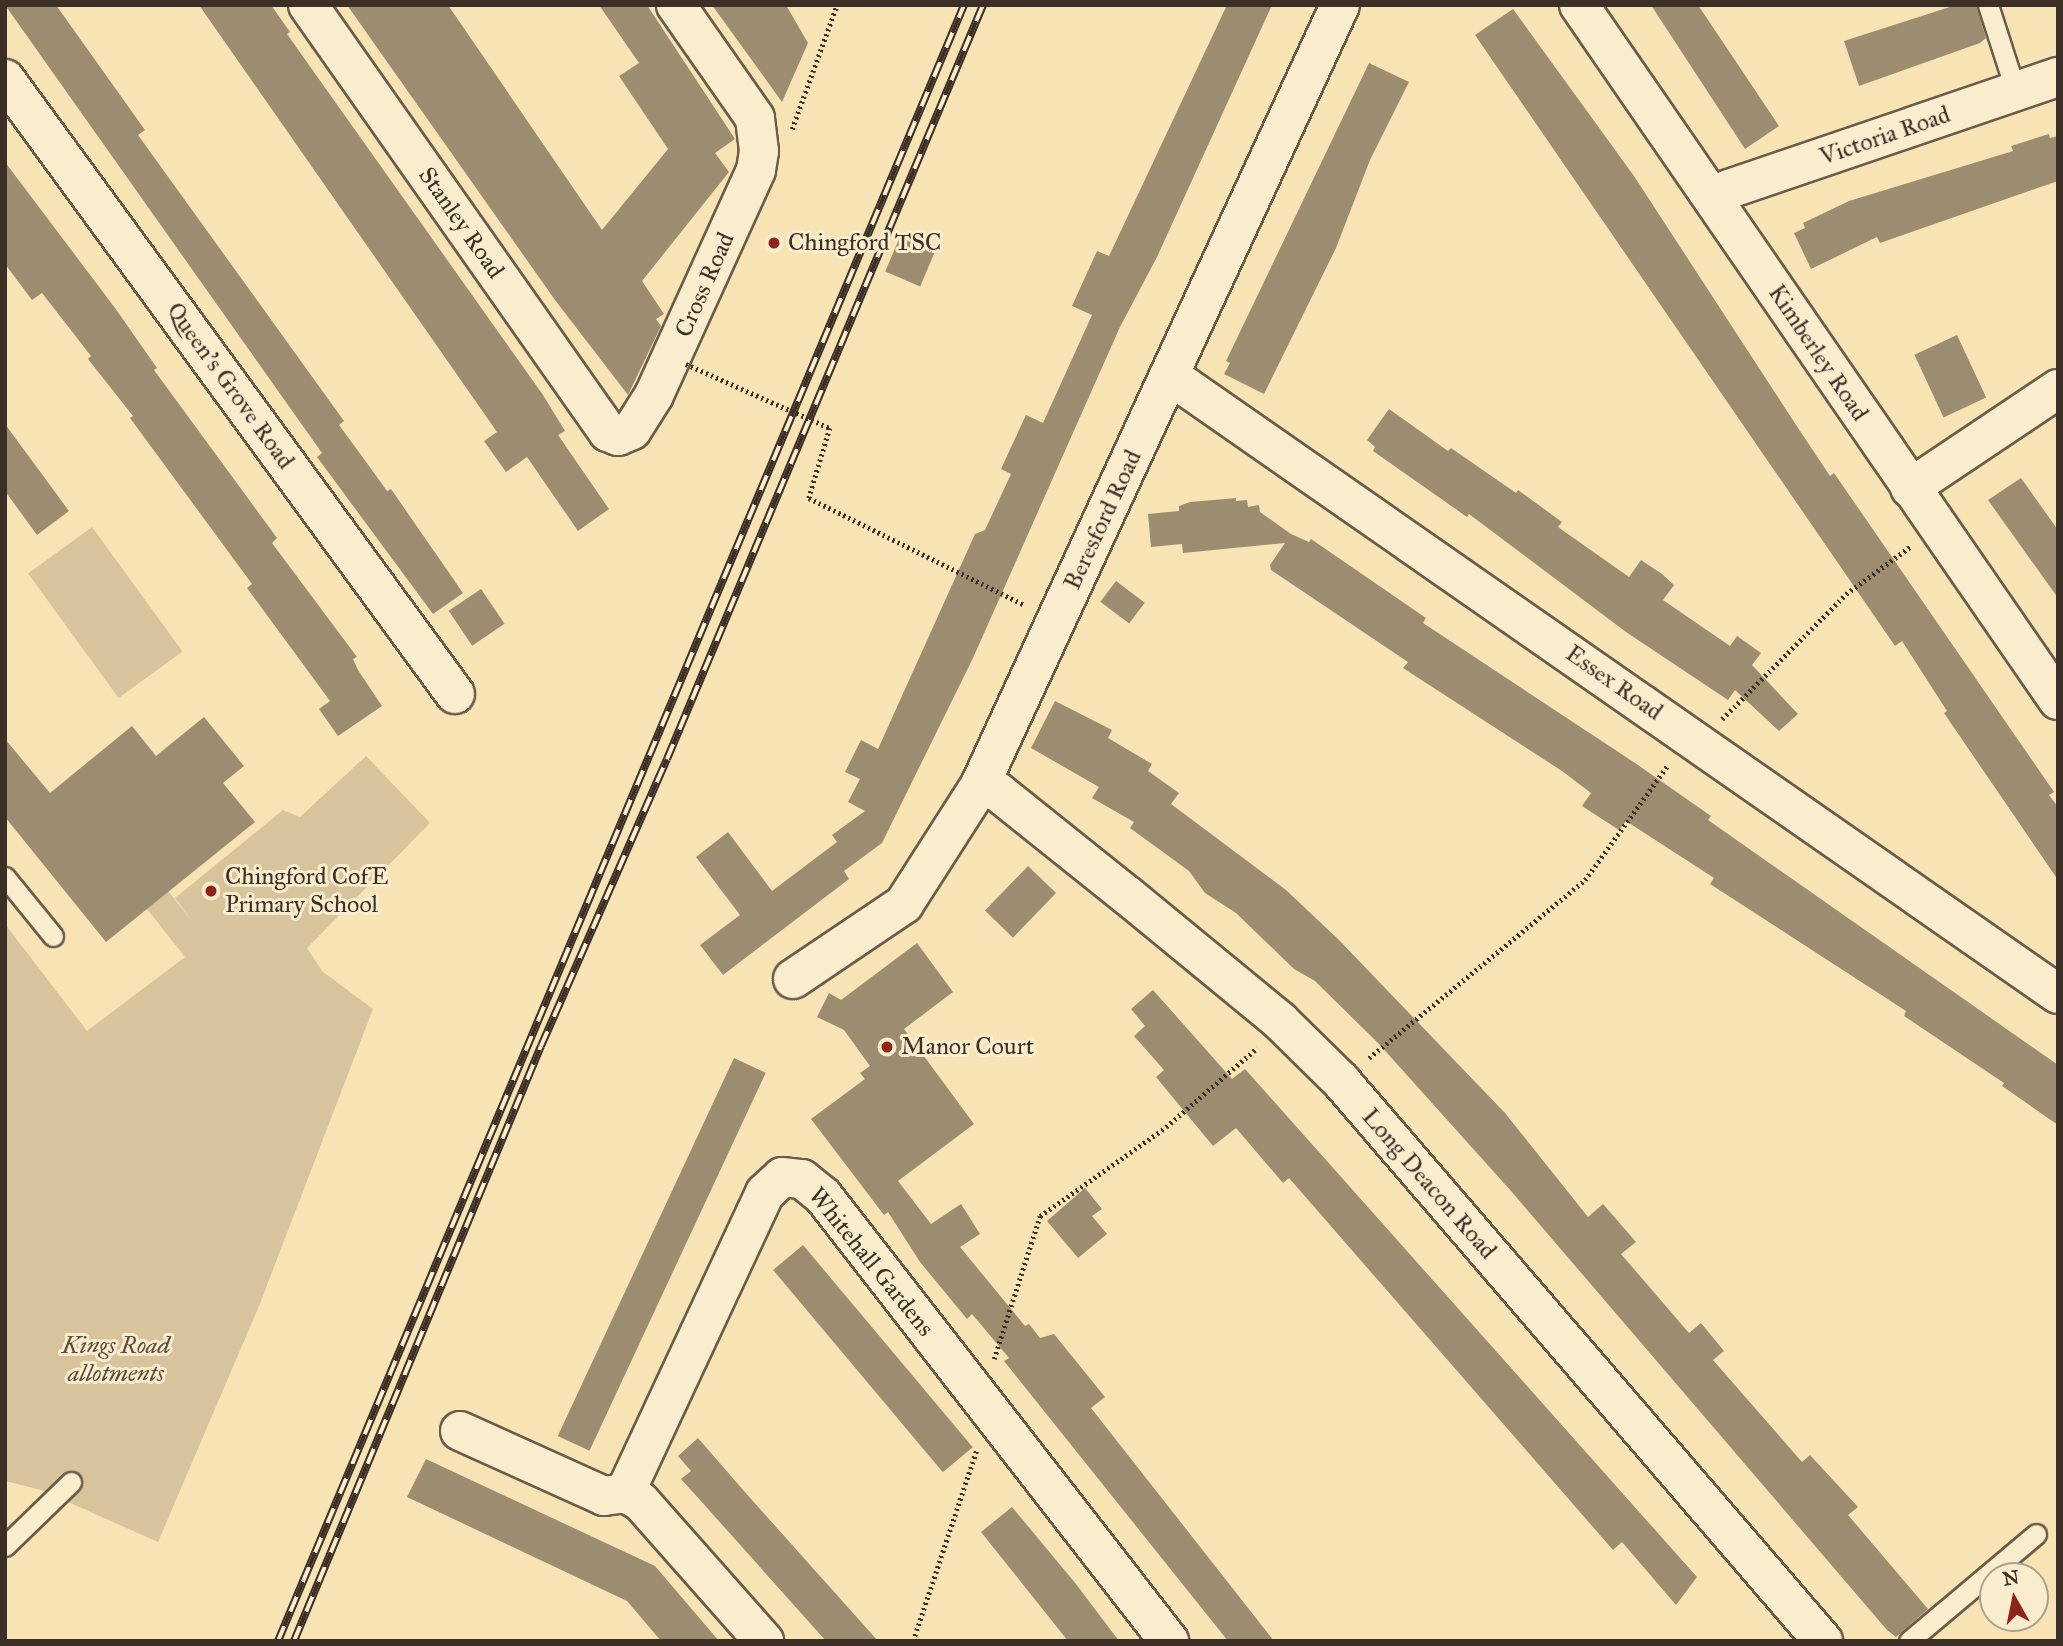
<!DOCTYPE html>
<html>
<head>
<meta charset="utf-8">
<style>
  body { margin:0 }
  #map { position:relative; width:2063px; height:1646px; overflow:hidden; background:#f8e3b4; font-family:"IM FELL Great Primer",serif }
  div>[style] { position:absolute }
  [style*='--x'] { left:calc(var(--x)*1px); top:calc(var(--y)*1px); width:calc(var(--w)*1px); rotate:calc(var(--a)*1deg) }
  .green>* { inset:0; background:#d8c49c; transform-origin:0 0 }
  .building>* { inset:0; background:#9d8d70; transform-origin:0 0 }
  .path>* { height:4.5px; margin-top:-2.25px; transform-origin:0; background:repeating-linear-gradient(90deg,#3b2f26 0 2px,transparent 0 5.5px) }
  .roads { filter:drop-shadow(2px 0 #6a5c4a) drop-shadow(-2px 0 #6a5c4a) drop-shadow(0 2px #6a5c4a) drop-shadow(0 -2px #6a5c4a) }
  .lane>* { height:19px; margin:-9.5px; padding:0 9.5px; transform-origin:9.5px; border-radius:9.5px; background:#faedce }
  .street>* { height:38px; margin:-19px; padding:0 19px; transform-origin:19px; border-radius:19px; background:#faedce }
  .rail>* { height:8px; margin-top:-4px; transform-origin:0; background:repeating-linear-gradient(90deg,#faedce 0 16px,#3b2f26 0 32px); box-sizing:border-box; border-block:2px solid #3b2f26 }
  .path-bridge>* { height:4.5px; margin-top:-2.25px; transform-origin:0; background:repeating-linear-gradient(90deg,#3b2f26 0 2px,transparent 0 5.5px) }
  .dots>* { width:19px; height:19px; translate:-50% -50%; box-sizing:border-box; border:4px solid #faedce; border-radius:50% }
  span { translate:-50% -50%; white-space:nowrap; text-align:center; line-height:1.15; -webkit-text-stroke:6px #faedce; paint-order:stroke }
  .street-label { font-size:24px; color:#3b2f26 }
  .poi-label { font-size:24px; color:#3b2f26 }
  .left { translate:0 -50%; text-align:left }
  .park-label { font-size:24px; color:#5a4d3e; font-style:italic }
  .frame { position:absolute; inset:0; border:7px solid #3b2f26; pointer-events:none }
  .north { position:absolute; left:1979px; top:1562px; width:70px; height:70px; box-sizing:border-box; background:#faedce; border:2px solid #aea18b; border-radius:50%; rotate:351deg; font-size:19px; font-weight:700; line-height:28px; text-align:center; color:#3b2f26 }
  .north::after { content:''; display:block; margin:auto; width:24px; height:32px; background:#8f2418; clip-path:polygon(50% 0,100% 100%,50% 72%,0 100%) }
</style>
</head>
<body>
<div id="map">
  <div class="green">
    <i style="left:92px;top:527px;width:154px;height:79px;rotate:54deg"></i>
    <i style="clip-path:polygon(366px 756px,430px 823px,307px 948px,322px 971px,373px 1009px,259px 1306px,158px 1542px,41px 1490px,5px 1481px,5px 924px,87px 1031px,185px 957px,147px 909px,168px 891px,193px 922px,175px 898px,283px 810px,300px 817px)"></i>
  </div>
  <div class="building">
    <i style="clip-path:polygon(5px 5px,56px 5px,145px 130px,138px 135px,344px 421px,339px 425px,364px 459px,387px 491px,391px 489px,463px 593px,433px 614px,317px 457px,322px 453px)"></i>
    <i style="clip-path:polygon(199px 5px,271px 5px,290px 32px,287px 34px,543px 395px,565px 431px,558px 435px,609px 509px,578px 531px,527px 457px,506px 472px,484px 441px,497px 432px)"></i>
    <i style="clip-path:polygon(347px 5px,448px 5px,602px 230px,668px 149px,619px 76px,639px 63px,599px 5px,647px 5px,735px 139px,715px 153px,729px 172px,642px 281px,664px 314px,656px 319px,661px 326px,628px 395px,555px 300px)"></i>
    <i style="clip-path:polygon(712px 5px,786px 5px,808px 43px,782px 102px)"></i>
    <i style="clip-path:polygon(1227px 5px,1272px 5px,1157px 257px,1120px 327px,973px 658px,882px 843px,844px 871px,849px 879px,723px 975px,700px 945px,740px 915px,696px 857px,728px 832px,772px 891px,837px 842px,832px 835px,865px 811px,848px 802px,860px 779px,845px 772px,861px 740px,878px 749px,975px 534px,985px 530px,1011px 474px,1001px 469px,1026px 415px,1043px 423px,1092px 315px,1072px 306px,1097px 251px,1109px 256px)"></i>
    <i style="clip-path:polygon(1651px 5px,1698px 5px,1779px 126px,1745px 149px)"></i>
    <i style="clip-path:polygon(1956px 5px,1976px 5px,1986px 38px,1980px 43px,1859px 86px,1844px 41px)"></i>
    <i style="clip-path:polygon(1513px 9px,1634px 176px,1800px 431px,1830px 476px,1834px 473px,2054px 792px,2049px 795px,2058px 807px,2058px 880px,1944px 713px,1947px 711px,1902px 641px,1895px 646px,1475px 35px)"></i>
    <i style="clip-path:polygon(1369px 63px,1409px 82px,1370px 160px,1336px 248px,1264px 394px,1224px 374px,1230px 363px,1226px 361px)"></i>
    <i style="clip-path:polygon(2049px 134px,2050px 138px,2058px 136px,2058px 181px,1880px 243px,1877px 237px,1811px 269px,1794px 233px,1805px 228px,1803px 223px,1849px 201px,2013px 151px,2011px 146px)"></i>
    <i style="clip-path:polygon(5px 162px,115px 308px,157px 368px,154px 370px,277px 538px,272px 543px,357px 657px,353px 659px,358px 670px,382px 706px,338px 736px,319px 709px,330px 701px,247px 588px,252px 584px,130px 418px,133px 416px,88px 359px,91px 356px,42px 293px,32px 300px,5px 264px)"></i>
    <i style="left:902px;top:232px;width:38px;height:43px;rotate:23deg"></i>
    <i style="left:1957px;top:335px;width:69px;height:47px;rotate:65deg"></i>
    <i style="clip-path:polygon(1389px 409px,1448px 451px,1451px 448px,1516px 493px,1518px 490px,1562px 522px,1558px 527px,1629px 577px,1641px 560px,1662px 574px,1674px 585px,1663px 600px,1730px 646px,1737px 636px,1761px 653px,1752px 665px,1798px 714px,1779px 731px,1735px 690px,1728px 700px,1626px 632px,1469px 514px,1467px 517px,1373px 451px,1375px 447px,1367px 440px)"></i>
    <i style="clip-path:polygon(5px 424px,69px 511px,37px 535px,5px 491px)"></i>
    <i style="clip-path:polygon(2021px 478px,2058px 530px,2058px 598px,1988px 500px)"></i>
    <i style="clip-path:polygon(1236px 498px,1236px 501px,1247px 500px,1248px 507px,1259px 505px,1260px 512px,1291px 534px,1309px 542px,1311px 539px,1426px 618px,1423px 623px,1635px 763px,1711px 816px,1708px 820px,2058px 1065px,2058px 1125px,2002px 1086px,2004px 1083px,1904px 1016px,1906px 1011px,1710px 884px,1714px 878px,1626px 821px,1619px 830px,1582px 806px,1591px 793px,1562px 771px,1403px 668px,1408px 662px,1271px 570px,1270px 565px,1285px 543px,1183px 553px,1182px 544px,1151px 547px,1148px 514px,1179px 511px,1179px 506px,1190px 502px)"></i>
    <i style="left:1116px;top:581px;width:36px;height:26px;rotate:37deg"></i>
    <i style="left:481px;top:589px;width:42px;height:39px;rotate:56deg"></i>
    <i style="clip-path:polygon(1055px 701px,1112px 730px,1108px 738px,1152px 764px,1148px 771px,1179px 793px,1171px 804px,1286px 890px,1338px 939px,1505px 1113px,1588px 1217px,1603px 1204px,1636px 1242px,1621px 1254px,1689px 1333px,1701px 1323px,1724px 1351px,1713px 1360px,1802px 1462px,1810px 1455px,1858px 1507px,1848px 1515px,1928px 1609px,1896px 1637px,1887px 1630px,1511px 1191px,1379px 1044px,1315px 981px,1294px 969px,1236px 913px,1205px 893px,1189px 871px,1130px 828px,1134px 822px,1092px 798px,1099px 787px,1031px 748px)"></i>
    <i style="clip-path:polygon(204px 717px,244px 766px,223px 783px,255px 822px,106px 942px,5px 817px,5px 739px,50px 793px,132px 726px,156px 756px)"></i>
    <i style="left:1028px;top:866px;width:39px;height:62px;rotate:44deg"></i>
    <i style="clip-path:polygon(917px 943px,953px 992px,904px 1029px,974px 1124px,898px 1181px,931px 1224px,961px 1204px,980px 1234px,960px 1247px,1025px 1326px,1029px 1324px,1040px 1338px,1054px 1334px,1105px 1397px,1091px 1408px,1274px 1641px,1228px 1641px,1004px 1361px,1009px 1358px,972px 1314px,967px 1319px,920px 1262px,888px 1212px,884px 1215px,811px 1119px,865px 1079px,860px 1073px,870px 1066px,844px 1030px,817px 1017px,829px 993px,841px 1000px)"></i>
    <i style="clip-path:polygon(1153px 990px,1232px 1079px,1245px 1069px,1697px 1577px,1676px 1605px,1622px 1542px,1613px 1550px,1289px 1178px,1283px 1183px,1236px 1128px,1213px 1146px,1156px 1077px,1164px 1070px,1134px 1036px,1145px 1026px,1131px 1009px)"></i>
    <i style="left:734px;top:1058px;width:35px;height:417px;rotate:25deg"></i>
    <i style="clip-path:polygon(1085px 1188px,1102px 1209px,1092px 1216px,1107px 1234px,1078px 1258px,1047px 1221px)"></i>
    <i style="left:803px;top:1245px;width:264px;height:39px;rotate:50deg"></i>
    <i style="clip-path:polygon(698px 1438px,744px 1491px,878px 1641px,826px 1641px,700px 1500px,681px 1479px,691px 1471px,678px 1456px)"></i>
    <i style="clip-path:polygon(426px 1459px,655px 1566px,719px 1641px,661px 1641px,627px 1601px,407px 1497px)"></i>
    <i style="clip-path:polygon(1012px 1507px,1076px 1584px,1119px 1641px,1068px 1641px,981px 1532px)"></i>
  </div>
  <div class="path">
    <i style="--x:792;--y:129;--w:132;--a:-70.1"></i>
    <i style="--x:830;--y:428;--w:73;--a:106.7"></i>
    <i style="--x:809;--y:498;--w:241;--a:26.4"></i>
    <i style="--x:1722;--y:719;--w:176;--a:-45.2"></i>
    <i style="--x:1846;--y:594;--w:81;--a:-36.4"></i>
    <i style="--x:1369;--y:1058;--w:280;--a:-39.5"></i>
    <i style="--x:1585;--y:880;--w:142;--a:-54.2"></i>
    <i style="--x:994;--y:1359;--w:150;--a:-72.2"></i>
    <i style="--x:1040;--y:1216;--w:154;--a:-35.2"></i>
    <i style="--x:1166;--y:1127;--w:121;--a:-41"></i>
    <i style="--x:913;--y:1641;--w:202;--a:-71.6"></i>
  </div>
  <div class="roads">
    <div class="lane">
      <i style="--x:1988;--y:5;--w:91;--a:72.2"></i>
      <i style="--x:5;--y:877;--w:76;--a:50.9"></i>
      <i style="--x:5;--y:1546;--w:92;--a:-44.1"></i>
      <i style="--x:1909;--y:1641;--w:166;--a:-40.1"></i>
    </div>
    <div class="street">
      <i style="--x:308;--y:5;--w:522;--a:54.91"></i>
      <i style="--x:608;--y:432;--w:11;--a:22"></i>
      <i style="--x:618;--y:436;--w:15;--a:-23"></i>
      <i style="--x:632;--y:430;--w:41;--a:-57.8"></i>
      <i style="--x:654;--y:395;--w:247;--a:-65.6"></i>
      <i style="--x:756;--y:170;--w:19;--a:-81"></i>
      <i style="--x:759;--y:151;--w:33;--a:-97"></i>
      <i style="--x:755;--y:118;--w:138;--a:-125"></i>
      <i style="--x:1579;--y:5;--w:844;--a:55.43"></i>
      <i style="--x:5;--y:79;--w:762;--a:53.81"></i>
      <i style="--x:1713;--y:199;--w:19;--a:-32"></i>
      <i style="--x:1729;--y:189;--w:348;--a:-18.8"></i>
      <i style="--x:1169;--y:375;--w:1083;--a:34.85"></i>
      <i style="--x:1910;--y:488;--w:178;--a:-33.8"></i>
      <i style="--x:980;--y:785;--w:19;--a:21"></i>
      <i style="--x:998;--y:792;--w:166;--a:38.7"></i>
      <i style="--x:1128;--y:896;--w:197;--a:39.4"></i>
      <i style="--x:1280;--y:1021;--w:86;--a:44.5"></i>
      <i style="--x:1341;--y:1081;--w:739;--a:49.28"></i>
      <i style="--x:793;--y:979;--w:134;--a:-34"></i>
      <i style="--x:904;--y:904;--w:141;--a:-57.4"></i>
      <i style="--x:980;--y:785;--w:859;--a:-65.22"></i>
      <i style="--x:460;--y:1431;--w:158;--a:24.3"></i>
      <i style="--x:604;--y:1496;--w:21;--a:-8"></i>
      <i style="--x:625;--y:1493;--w:331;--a:-65"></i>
      <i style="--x:765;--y:1193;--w:23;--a:-43"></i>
      <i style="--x:782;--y:1177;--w:20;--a:6"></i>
      <i style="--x:802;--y:1179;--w:27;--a:39"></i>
      <i style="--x:823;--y:1196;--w:564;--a:52.13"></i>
      <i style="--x:625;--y:1493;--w:18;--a:29"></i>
      <i style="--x:641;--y:1502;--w:186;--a:48.5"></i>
    </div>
  </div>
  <div class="rail">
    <i style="--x:278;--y:1641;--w:1774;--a:-67.25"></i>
    <i style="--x:294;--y:1641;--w:644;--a:-67.46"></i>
    <i style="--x:541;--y:1046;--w:313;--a:-66.3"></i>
    <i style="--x:667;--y:759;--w:818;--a:-67.26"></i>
  </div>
  <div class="path-bridge">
    <i style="--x:686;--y:364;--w:158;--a:24"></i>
  </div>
  <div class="dots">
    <i style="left:774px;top:243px;background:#8f2418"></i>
    <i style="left:211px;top:891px;background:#8f2418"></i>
    <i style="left:887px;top:1047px;background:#8f2418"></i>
  </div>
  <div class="street-label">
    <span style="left:1885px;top:136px;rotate:-19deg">Victoria Road</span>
    <span style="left:461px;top:223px;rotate:55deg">Stanley Road</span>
    <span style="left:705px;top:285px;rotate:-66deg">Cross Road</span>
    <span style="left:1818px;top:353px;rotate:56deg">Kimberley Road</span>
    <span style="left:230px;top:386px;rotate:54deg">Queen's Grove Road</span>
    <span style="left:1103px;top:520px;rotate:-65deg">Beresford Road</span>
    <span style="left:1614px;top:683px;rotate:35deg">Essex Road</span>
    <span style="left:1429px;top:1184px;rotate:49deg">Long Deacon Road</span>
    <span style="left:871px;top:1262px;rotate:51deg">Whitehall Gardens</span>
  </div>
  <div class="poi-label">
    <span class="left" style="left:788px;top:243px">Chingford TSC</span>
    <span class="left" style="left:225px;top:891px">Chingford CofE<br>Primary School</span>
    <span class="left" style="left:901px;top:1047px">Manor Court</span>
  </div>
  <div class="park-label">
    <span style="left:116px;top:1360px">Kings Road<br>allotments</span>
  </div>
  <div class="frame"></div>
  <div class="north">N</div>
</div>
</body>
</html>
